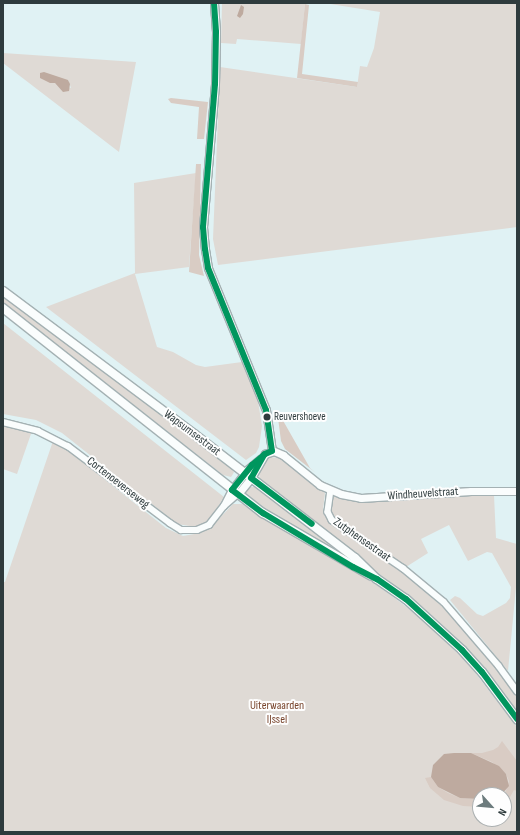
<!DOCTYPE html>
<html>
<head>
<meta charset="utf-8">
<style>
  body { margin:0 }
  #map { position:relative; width:520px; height:835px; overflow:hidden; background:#e0f2f4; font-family:"Sofia Sans Condensed",sans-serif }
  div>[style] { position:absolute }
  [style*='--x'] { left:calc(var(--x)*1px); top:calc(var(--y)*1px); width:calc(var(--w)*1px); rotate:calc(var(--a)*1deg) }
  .green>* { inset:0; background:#dfdad5 }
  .forest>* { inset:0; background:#d9ccc4 }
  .water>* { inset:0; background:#beaa9f }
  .roads { filter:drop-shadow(1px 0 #a4b1b3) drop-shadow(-1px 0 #a4b1b3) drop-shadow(0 1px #a4b1b3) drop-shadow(0 -1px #a4b1b3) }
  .minor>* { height:5.5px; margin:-2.75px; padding:0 2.75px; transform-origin:2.75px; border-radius:2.75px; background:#fafdfd }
  .tertiary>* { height:7px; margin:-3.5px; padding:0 3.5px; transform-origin:3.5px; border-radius:3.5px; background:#fafdfd }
  .primary>* { height:8px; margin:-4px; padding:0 4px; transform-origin:4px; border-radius:4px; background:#fafdfd }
  .bus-1>* { height:6px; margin:-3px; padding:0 3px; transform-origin:3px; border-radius:3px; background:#00965e }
  .dots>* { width:11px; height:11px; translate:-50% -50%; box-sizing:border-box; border:2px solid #fefefe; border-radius:50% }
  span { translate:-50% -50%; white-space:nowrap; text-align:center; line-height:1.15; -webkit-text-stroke:4px #fefefe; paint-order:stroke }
  .bus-label { font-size:11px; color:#2e3b3d }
  .left { translate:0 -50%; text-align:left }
  .street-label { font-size:12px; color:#2e3b3d }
  .park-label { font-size:12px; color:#78442c }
  .frame { position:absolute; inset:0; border:4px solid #2e3b3d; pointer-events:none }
  .north { position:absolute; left:472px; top:787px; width:40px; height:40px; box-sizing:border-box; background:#fefefe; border:1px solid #abb0b1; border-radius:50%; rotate:117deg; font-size:11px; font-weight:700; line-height:16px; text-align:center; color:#2e3b3d }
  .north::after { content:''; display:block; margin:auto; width:14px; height:18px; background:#6c7b7d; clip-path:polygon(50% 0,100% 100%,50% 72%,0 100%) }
</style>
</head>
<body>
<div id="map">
  <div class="green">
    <i style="clip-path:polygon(222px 3px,305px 4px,301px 44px,237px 39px,236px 44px,221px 43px)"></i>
    <i style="clip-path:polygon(324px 3px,517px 3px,517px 227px,218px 265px,213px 239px,220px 67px,357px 87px,360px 66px,367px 67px,374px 48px,380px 12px)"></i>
    <i style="clip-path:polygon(evenodd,3px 53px,136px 62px,119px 152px,3px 63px,3px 53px,68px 80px,71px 88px,55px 83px,68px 80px)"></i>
    <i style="clip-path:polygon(196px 173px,189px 267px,135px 274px,157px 347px,173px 352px,196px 365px,205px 367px,242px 362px,258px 401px,262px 426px,259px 447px,256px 453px,246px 460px,46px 307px,135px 273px,134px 183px)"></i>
    <i style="clip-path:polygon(3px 295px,229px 465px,234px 472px,233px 474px,231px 477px,223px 475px,3px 303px)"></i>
    <i style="clip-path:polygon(3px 323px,224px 497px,212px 517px,204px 524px,196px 527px,177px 524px,62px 433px,36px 420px,3px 414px)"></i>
    <i style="clip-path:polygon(3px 425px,32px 431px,17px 474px,3px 469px)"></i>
    <i style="clip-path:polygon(evenodd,53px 441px,65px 448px,166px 528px,183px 536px,200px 533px,213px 525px,233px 504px,242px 504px,376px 584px,417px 615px,467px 662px,517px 727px,517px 832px,3px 832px,3px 582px,5px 582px,53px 441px,480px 795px,504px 795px,504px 819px,480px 819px,480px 795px)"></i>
    <i style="clip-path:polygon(269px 457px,280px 458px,325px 493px,323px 510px,325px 516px,332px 524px,411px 578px,457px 620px,506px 680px,517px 697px,517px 711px,484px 668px,463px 645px,429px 613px,260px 481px,259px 471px,265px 459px)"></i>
    <i style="clip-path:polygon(250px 487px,257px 487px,353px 561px,284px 521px,246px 496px,246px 491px)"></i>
    <i style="clip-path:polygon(494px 495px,496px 538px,517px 544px,517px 577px,508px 671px,450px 600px,455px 596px,460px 598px,477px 614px,483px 616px,506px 603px,510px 598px,511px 587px,492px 553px,487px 552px,468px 561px,449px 525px,421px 539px,428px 553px,406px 567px,336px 522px,332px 514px,331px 509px,331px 500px,335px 496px)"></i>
  </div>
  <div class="forest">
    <i style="clip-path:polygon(305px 4px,309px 5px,302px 74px,358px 82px,357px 87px,297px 78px)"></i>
    <i style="clip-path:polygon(171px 98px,208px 102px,204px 139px,197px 139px,199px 107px,171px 103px,168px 99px)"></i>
    <i style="clip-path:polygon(196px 164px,201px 164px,199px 255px,204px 276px,189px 272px)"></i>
    <i style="clip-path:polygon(277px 410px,310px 468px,316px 473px,285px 449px,281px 441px)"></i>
    <i style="clip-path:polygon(502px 741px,517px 761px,517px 791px,514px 790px,510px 797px,504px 803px,504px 795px,501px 795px,506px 791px,509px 781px,506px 774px,492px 762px,471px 753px,482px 753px,493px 750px,498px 747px)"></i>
    <i style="clip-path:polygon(431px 777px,438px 787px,448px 793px,460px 798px,480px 799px,480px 807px,463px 806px,444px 800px,430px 788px,425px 778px)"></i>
  </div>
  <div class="water">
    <i style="clip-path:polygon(241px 5px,244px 7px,243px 14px,240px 18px,237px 16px)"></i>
    <i style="clip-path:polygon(44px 72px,68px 80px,70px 84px,69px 91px,63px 92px,55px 83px,50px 83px,40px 78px,40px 73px)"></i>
    <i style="clip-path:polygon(454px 753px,471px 753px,499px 766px,506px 774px,509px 786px,501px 795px,480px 795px,480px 799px,460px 798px,438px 787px,431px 777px,433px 765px,444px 754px)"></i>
  </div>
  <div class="roads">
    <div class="minor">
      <i style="--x:3;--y:422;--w:36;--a:14"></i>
      <i style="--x:38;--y:431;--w:34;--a:27"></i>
      <i style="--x:68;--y:446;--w:128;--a:37"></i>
      <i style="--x:170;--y:523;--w:13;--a:32"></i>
      <i style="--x:181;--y:530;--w:16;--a:0"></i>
      <i style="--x:197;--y:530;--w:13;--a:-23"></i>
      <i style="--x:209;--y:525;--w:24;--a:-52"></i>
      <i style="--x:224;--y:506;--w:18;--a:-41"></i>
      <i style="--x:331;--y:490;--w:22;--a:98"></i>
      <i style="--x:328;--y:512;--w:9;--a:63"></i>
      <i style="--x:332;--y:520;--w:86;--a:34.1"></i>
      <i style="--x:403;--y:568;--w:53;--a:39.7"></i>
      <i style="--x:444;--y:602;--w:84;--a:49.3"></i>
      <i style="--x:499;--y:666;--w:31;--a:54"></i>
      <i style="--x:224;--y:506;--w:18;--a:-63"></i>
    </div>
    <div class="tertiary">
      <i style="--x:214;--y:3;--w:29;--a:86"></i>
      <i style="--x:216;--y:32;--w:52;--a:91.1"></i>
      <i style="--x:215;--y:84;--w:144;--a:94.8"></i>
      <i style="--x:203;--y:227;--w:22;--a:85"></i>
      <i style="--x:205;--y:249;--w:19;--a:81"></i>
      <i style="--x:208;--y:268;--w:153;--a:67.8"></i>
      <i style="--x:266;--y:410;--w:41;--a:81.7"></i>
      <i style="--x:232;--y:490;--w:25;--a:-53"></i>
      <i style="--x:247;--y:470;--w:17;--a:-40"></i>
      <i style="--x:238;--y:494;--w:21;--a:-51"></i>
      <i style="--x:251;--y:478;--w:28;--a:-60"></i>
      <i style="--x:265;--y:454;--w:9;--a:-18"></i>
      <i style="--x:274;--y:451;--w:10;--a:24"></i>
      <i style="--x:283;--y:455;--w:48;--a:39"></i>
      <i style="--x:320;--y:485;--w:23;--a:23"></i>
      <i style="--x:341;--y:494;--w:20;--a:11"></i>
      <i style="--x:361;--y:498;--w:110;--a:-3.6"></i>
      <i style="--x:471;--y:491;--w:46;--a:0"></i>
    </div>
    <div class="primary">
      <i style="--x:3;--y:291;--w:239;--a:36.8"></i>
      <i style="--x:194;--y:434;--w:203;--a:37.6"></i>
      <i style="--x:355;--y:558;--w:30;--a:44"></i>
      <i style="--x:377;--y:579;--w:35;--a:35"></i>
      <i style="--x:406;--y:599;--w:76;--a:42.3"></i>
      <i style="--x:462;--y:650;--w:30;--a:48"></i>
      <i style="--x:482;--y:672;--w:59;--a:53.3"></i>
      <i style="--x:3;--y:308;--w:331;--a:38.3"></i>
      <i style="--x:263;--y:513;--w:124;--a:30.1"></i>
    </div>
  </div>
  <div class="bus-1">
    <i style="--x:214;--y:3;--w:29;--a:86"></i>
    <i style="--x:216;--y:32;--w:52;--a:91.1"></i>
    <i style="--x:215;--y:84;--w:144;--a:94.8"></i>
    <i style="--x:203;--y:227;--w:22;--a:85"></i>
    <i style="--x:205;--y:249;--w:19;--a:81"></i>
    <i style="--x:208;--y:268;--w:153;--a:67.8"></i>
    <i style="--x:266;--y:410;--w:41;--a:81.7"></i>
    <i style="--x:272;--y:451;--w:8;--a:157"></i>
    <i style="--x:265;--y:454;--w:17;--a:140"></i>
    <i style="--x:252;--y:465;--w:32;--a:129"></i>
    <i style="--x:232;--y:490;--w:39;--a:37"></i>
    <i style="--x:263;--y:513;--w:105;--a:31"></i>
    <i style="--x:353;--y:567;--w:27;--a:27"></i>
    <i style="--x:377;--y:579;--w:35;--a:35"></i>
    <i style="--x:406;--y:599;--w:76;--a:42.3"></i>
    <i style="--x:462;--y:650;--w:30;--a:48"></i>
    <i style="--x:482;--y:672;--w:59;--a:53.3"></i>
    <i style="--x:264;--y:455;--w:26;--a:119"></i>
    <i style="--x:251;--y:478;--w:76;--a:37"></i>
  </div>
  <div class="dots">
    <i style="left:267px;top:417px;background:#2e3b3d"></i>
  </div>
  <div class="bus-label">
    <span class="left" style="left:274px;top:417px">Reuvershoeve</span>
  </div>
  <div class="street-label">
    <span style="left:192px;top:433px;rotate:37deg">Wapsumsestraat</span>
    <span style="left:118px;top:483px;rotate:38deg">Cortenoeverseweg</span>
    <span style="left:423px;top:494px;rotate:-4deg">Windheuvelstraat</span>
    <span style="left:362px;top:540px;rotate:35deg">Zutphensestraat</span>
  </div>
  <div class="park-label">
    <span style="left:277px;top:713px">Uiterwaarden<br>IJssel</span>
  </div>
  <div class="frame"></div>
  <div class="north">N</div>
</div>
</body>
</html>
